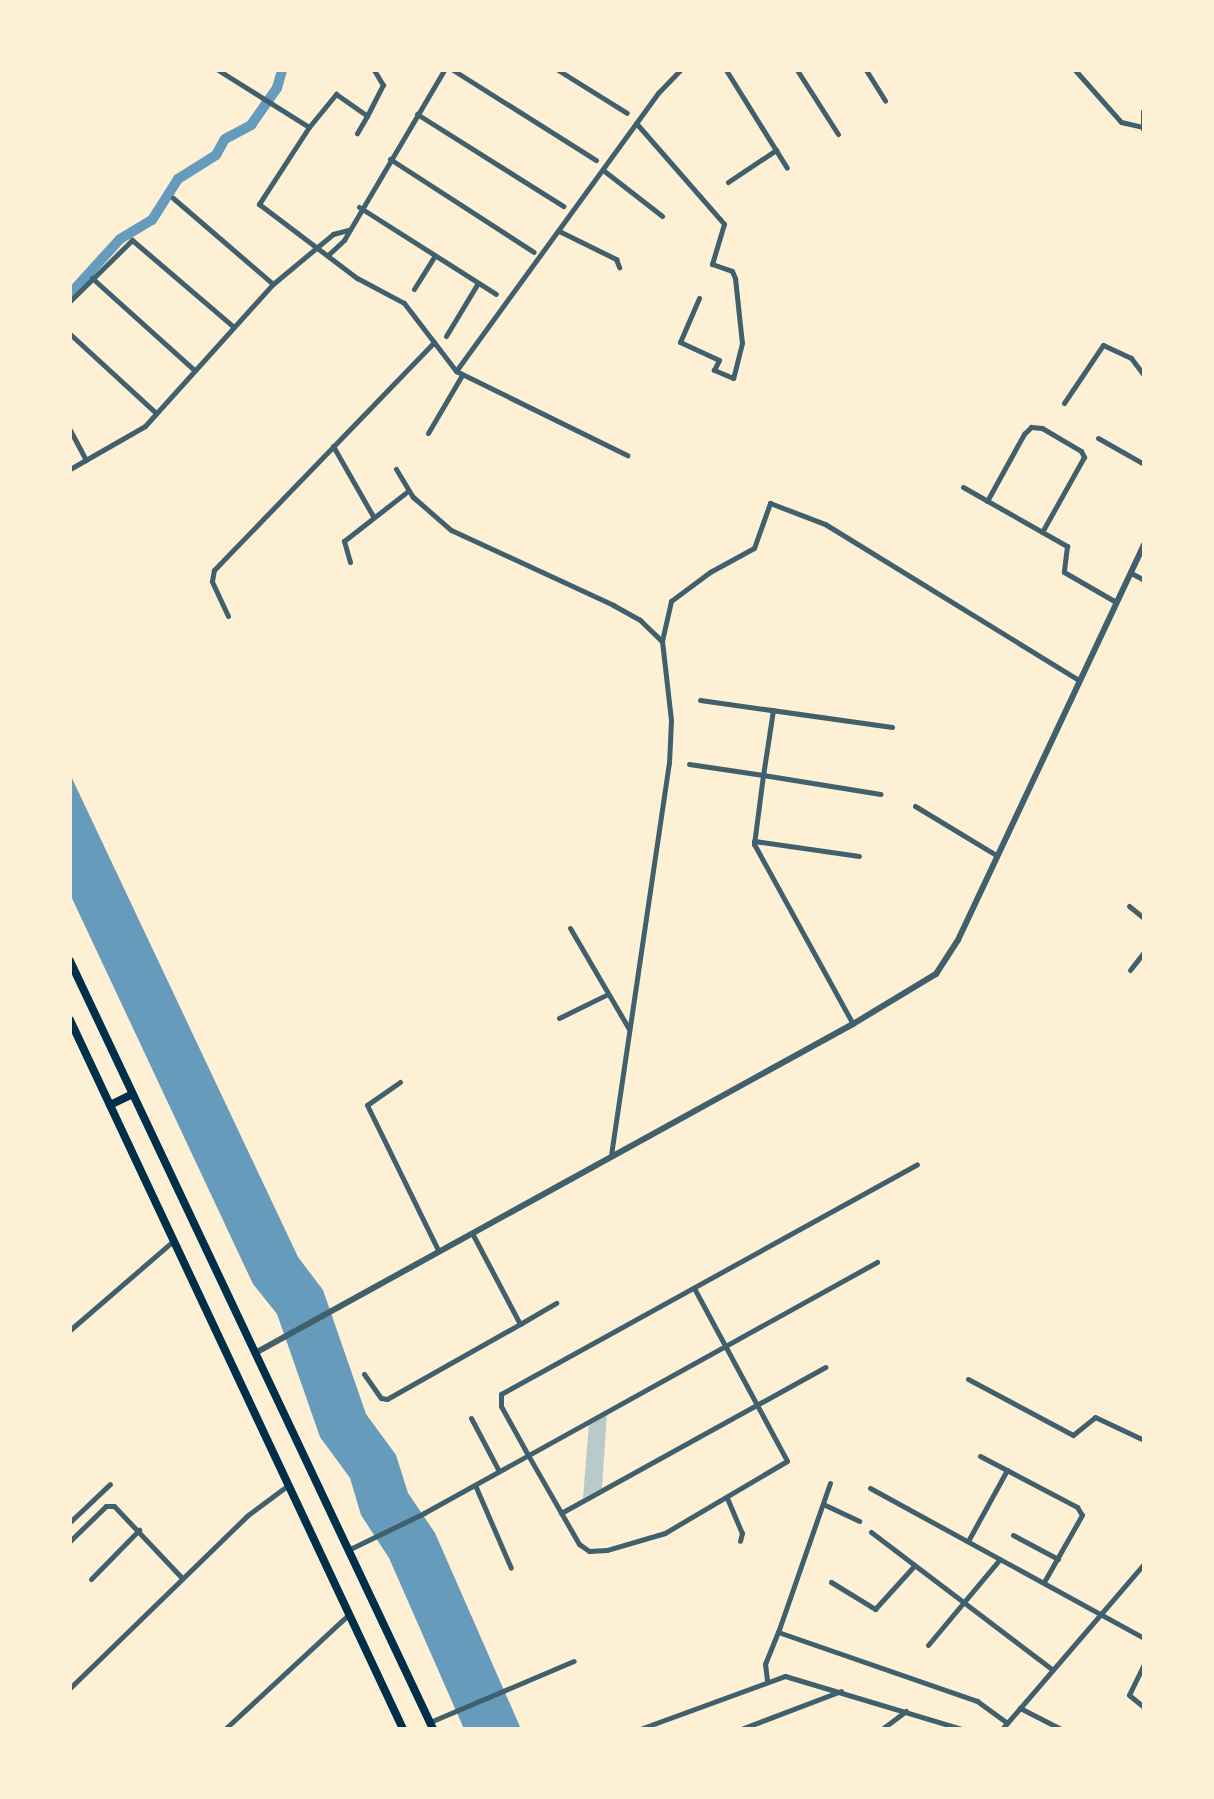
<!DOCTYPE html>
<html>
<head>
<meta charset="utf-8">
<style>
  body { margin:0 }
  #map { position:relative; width:1214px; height:1799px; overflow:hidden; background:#fdf0d5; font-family:Helvetica,sans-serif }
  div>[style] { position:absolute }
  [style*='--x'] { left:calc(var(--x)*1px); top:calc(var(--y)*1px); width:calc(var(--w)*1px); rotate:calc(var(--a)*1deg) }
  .green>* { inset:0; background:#b9caca }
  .water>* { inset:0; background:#669bbc }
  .canal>* { height:10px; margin:-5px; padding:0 5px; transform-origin:5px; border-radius:5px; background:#669bbc }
  .minor>* { height:5px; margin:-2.5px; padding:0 2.5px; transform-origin:2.5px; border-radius:2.5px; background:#3f606c }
  .tertiary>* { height:6px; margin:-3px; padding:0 3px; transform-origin:3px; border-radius:3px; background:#3f606c }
  .trunk>* { height:8px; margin:-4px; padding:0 4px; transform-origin:4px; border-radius:4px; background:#003049 }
  span { translate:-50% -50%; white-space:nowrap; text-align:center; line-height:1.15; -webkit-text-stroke:9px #fdf0d5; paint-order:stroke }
  .frame { position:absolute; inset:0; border:72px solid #fdf0d5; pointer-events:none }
</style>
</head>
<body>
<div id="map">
  <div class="green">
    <i style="clip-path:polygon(607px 1412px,602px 1488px,583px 1498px,589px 1422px)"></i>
  </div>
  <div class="water">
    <i style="clip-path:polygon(70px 774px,298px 1257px,323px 1290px,366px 1414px,396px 1455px,408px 1493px,435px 1533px,521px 1729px,464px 1729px,389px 1558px,361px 1515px,350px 1478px,320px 1437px,277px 1314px,253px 1284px,70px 894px)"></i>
  </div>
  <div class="canal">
    <i style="--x:70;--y:294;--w:74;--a:-47.7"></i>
    <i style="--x:120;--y:239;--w:37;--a:-31"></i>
    <i style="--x:152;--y:220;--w:49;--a:-57.6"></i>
    <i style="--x:178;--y:179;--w:45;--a:-32.3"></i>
    <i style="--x:216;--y:155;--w:18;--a:-61"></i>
    <i style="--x:225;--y:139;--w:30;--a:-28"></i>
    <i style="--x:251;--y:125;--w:45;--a:-54.9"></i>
    <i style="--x:277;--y:88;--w:19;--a:-74"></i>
  </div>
  <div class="minor">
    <i style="--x:218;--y:70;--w:107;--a:32.1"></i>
    <i style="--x:309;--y:127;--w:43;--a:-50.7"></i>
    <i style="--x:336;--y:94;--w:38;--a:35"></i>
    <i style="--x:367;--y:116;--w:20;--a:120"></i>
    <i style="--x:453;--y:70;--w:169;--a:32.2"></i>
    <i style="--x:558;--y:70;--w:81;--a:31.9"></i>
    <i style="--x:726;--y:70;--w:115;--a:58.1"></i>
    <i style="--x:797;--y:70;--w:76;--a:57.4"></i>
    <i style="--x:866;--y:70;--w:36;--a:58"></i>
    <i style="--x:1075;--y:70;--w:69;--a:48.5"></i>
    <i style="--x:1121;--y:122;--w:23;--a:13"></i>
    <i style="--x:417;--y:114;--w:173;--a:32.2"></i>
    <i style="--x:367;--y:116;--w:35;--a:-63"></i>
    <i style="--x:383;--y:85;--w:17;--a:-121"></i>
    <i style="--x:636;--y:123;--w:134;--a:48.9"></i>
    <i style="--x:724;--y:224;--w:42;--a:106.7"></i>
    <i style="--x:712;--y:264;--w:21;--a:19"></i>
    <i style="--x:732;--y:271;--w:8;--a:67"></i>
    <i style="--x:735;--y:278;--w:65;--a:83.9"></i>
    <i style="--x:742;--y:343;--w:36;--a:104"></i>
    <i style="--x:733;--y:378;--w:21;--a:-157"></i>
    <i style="--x:714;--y:370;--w:11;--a:-63"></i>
    <i style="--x:719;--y:360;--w:43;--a:-155.2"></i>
    <i style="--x:680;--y:342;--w:48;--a:-66.6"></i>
    <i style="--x:309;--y:127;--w:92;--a:123"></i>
    <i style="--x:259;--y:204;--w:123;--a:37.1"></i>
    <i style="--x:357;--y:278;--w:53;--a:28"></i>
    <i style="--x:404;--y:303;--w:86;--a:52.6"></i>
    <i style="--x:456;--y:371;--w:344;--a:-54"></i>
    <i style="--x:658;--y:93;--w:32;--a:-46"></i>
    <i style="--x:390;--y:159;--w:171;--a:32.9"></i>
    <i style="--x:603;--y:170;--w:75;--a:37.9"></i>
    <i style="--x:728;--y:182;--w:58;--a:-33.7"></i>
    <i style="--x:173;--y:198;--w:132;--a:40.7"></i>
    <i style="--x:359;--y:207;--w:162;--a:32.4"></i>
    <i style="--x:559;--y:231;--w:64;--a:26.2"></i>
    <i style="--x:616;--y:259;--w:9;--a:69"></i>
    <i style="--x:328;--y:255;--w:22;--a:-43"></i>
    <i style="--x:344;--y:240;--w:197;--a:-59.5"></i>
    <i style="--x:92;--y:278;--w:137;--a:42"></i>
    <i style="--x:414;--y:289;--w:39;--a:-58"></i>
    <i style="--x:70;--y:301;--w:87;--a:-44.5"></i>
    <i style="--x:132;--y:240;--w:134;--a:40.5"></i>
    <i style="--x:70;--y:334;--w:117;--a:42.6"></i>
    <i style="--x:446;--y:336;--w:62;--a:-58.9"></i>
    <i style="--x:456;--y:371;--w:191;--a:26.2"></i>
    <i style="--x:1064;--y:403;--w:70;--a:-56.1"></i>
    <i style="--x:1103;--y:345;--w:31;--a:25"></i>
    <i style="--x:1131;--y:358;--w:21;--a:53"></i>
    <i style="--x:70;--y:430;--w:34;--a:62"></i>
    <i style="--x:428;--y:433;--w:67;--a:-59.6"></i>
    <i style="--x:1098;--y:438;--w:53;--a:29.5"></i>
    <i style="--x:333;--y:446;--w:81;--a:60.3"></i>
    <i style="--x:70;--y:469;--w:86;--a:-29.8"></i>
    <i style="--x:145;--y:426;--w:191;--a:-48"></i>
    <i style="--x:273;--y:284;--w:78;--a:-39.8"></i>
    <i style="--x:333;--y:234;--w:16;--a:-15"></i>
    <i style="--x:396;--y:469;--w:33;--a:59"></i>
    <i style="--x:413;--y:497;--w:50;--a:41"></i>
    <i style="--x:451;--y:530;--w:179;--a:24.8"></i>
    <i style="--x:613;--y:605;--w:31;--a:29"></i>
    <i style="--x:640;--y:620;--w:30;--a:44"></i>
    <i style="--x:963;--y:487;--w:120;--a:29.6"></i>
    <i style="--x:1067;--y:546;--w:26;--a:97"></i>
    <i style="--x:1064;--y:572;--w:60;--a:30"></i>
    <i style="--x:987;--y:501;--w:77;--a:-61.1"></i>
    <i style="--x:1024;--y:434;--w:10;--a:-45"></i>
    <i style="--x:1031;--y:427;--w:11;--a:5"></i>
    <i style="--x:1042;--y:428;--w:45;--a:30.5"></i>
    <i style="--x:1081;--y:451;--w:7;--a:63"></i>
    <i style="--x:1084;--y:457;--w:86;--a:119.2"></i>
    <i style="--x:350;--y:562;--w:22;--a:-106"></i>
    <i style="--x:344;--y:541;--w:81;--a:-38"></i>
    <i style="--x:1131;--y:573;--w:15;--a:28"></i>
    <i style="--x:228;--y:616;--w:38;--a:-115"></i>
    <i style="--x:212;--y:581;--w:11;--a:-80"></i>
    <i style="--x:214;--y:570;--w:317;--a:-46"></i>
    <i style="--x:700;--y:700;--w:194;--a:8"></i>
    <i style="--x:773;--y:710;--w:66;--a:98.7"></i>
    <i style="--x:763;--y:775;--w:119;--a:9.2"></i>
    <i style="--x:689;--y:764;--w:75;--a:8.5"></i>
    <i style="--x:763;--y:775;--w:70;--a:97.4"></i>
    <i style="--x:754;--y:844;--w:205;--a:61.2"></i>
    <i style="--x:915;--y:806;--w:95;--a:31.2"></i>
    <i style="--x:754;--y:841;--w:106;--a:8.1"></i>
    <i style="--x:1129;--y:906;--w:19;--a:39"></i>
    <i style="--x:570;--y:928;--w:117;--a:59.7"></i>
    <i style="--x:1130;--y:970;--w:23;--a:-52"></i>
    <i style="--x:559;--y:1018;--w:52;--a:-26.1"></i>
    <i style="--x:400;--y:1082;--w:40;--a:145.1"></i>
    <i style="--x:367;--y:1105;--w:161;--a:63.9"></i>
    <i style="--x:611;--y:1155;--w:396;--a:-81.6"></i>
    <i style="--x:669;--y:763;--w:43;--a:-87.3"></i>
    <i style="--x:671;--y:720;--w:80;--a:-96.5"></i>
    <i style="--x:662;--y:641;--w:41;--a:-77.3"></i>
    <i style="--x:671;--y:601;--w:49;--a:-36.6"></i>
    <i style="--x:710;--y:572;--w:50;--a:-28.6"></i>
    <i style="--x:754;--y:548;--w:48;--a:-70.4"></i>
    <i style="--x:770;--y:503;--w:59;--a:20.9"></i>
    <i style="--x:825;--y:524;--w:298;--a:31.6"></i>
    <i style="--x:472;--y:1233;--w:103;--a:62.2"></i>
    <i style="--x:520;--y:1324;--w:42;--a:-30.3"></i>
    <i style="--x:694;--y:1288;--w:196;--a:61.7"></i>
    <i style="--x:787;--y:1461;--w:142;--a:149.5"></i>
    <i style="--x:665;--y:1533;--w:60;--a:163.7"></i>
    <i style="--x:607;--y:1550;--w:18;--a:177"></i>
    <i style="--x:589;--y:1551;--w:12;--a:-145"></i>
    <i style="--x:579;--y:1544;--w:103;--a:-119.8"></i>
    <i style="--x:528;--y:1455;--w:56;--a:-118.9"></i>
    <i style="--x:501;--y:1406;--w:12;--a:-90"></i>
    <i style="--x:501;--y:1394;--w:475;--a:-28.9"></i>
    <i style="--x:70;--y:1330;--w:136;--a:-40.8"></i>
    <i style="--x:364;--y:1374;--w:29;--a:55"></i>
    <i style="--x:381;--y:1398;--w:6;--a:9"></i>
    <i style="--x:387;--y:1399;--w:153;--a:-29.4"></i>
    <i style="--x:968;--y:1379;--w:119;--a:28.1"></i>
    <i style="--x:1073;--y:1435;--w:28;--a:-39"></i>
    <i style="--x:1095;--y:1417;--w:54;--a:25.1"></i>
    <i style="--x:471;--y:1418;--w:60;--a:62.2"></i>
    <i style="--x:980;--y:1456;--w:110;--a:27.7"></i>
    <i style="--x:1077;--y:1507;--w:9;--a:58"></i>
    <i style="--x:1082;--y:1515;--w:77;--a:119.6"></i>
    <i style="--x:830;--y:1483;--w:158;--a:109.2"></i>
    <i style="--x:778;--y:1632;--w:211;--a:19.1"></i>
    <i style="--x:977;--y:1701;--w:37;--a:36"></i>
    <i style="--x:475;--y:1485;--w:90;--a:66.6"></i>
    <i style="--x:870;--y:1488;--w:312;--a:28.7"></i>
    <i style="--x:727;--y:1498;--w:38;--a:67"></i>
    <i style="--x:742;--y:1533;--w:8;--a:104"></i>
    <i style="--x:823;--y:1504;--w:40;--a:25"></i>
    <i style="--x:561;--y:1513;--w:302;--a:-28.9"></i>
    <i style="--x:70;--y:1522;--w:55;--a:-43.5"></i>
    <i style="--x:871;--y:1532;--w:228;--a:37.2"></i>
    <i style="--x:1013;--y:1535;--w:51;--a:28.1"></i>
    <i style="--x:70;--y:1541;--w:50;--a:-44.2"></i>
    <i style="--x:106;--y:1506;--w:8;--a:0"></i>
    <i style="--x:114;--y:1506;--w:99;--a:46.6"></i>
    <i style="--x:968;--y:1541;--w:81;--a:-61.2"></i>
    <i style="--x:350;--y:1549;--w:82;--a:-25.9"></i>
    <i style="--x:424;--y:1513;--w:518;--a:-28.99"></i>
    <i style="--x:91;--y:1579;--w:69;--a:-45.6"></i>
    <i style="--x:831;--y:1582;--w:52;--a:31.5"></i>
    <i style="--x:875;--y:1609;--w:58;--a:-47.8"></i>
    <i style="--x:928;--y:1645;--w:112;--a:-50.1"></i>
    <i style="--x:1144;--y:1664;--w:34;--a:116"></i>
    <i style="--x:1129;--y:1695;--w:19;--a:39"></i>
    <i style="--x:767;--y:1680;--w:16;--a:-97"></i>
    <i style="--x:765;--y:1664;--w:35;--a:-68"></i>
    <i style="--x:70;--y:1688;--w:248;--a:-44.2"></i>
    <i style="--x:248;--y:1515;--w:49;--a:-36.6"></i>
    <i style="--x:1020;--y:1708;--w:46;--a:27.1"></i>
    <i style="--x:430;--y:1722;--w:156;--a:-23"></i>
    <i style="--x:225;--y:1729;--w:169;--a:-42.8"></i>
    <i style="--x:640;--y:1729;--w:154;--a:-20.1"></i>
    <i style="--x:785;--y:1676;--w:185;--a:16.7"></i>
    <i style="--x:741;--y:1729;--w:107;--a:-20.8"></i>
    <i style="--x:882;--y:1729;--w:30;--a:-37"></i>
    <i style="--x:1002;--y:1729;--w:218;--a:-49.3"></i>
  </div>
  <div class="tertiary">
    <i style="--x:1144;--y:112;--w:17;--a:90"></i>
    <i style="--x:255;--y:1353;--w:683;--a:-28.82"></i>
    <i style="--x:853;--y:1024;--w:97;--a:-31.1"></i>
    <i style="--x:936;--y:974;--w:40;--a:-57.1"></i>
    <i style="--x:958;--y:940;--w:437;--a:-64.8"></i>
  </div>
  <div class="trunk">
    <i style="--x:70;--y:961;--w:849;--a:64.7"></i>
    <i style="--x:70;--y:1020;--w:783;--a:64.84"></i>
    <i style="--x:110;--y:1105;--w:25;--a:-26"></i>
  </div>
  <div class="frame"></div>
</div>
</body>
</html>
